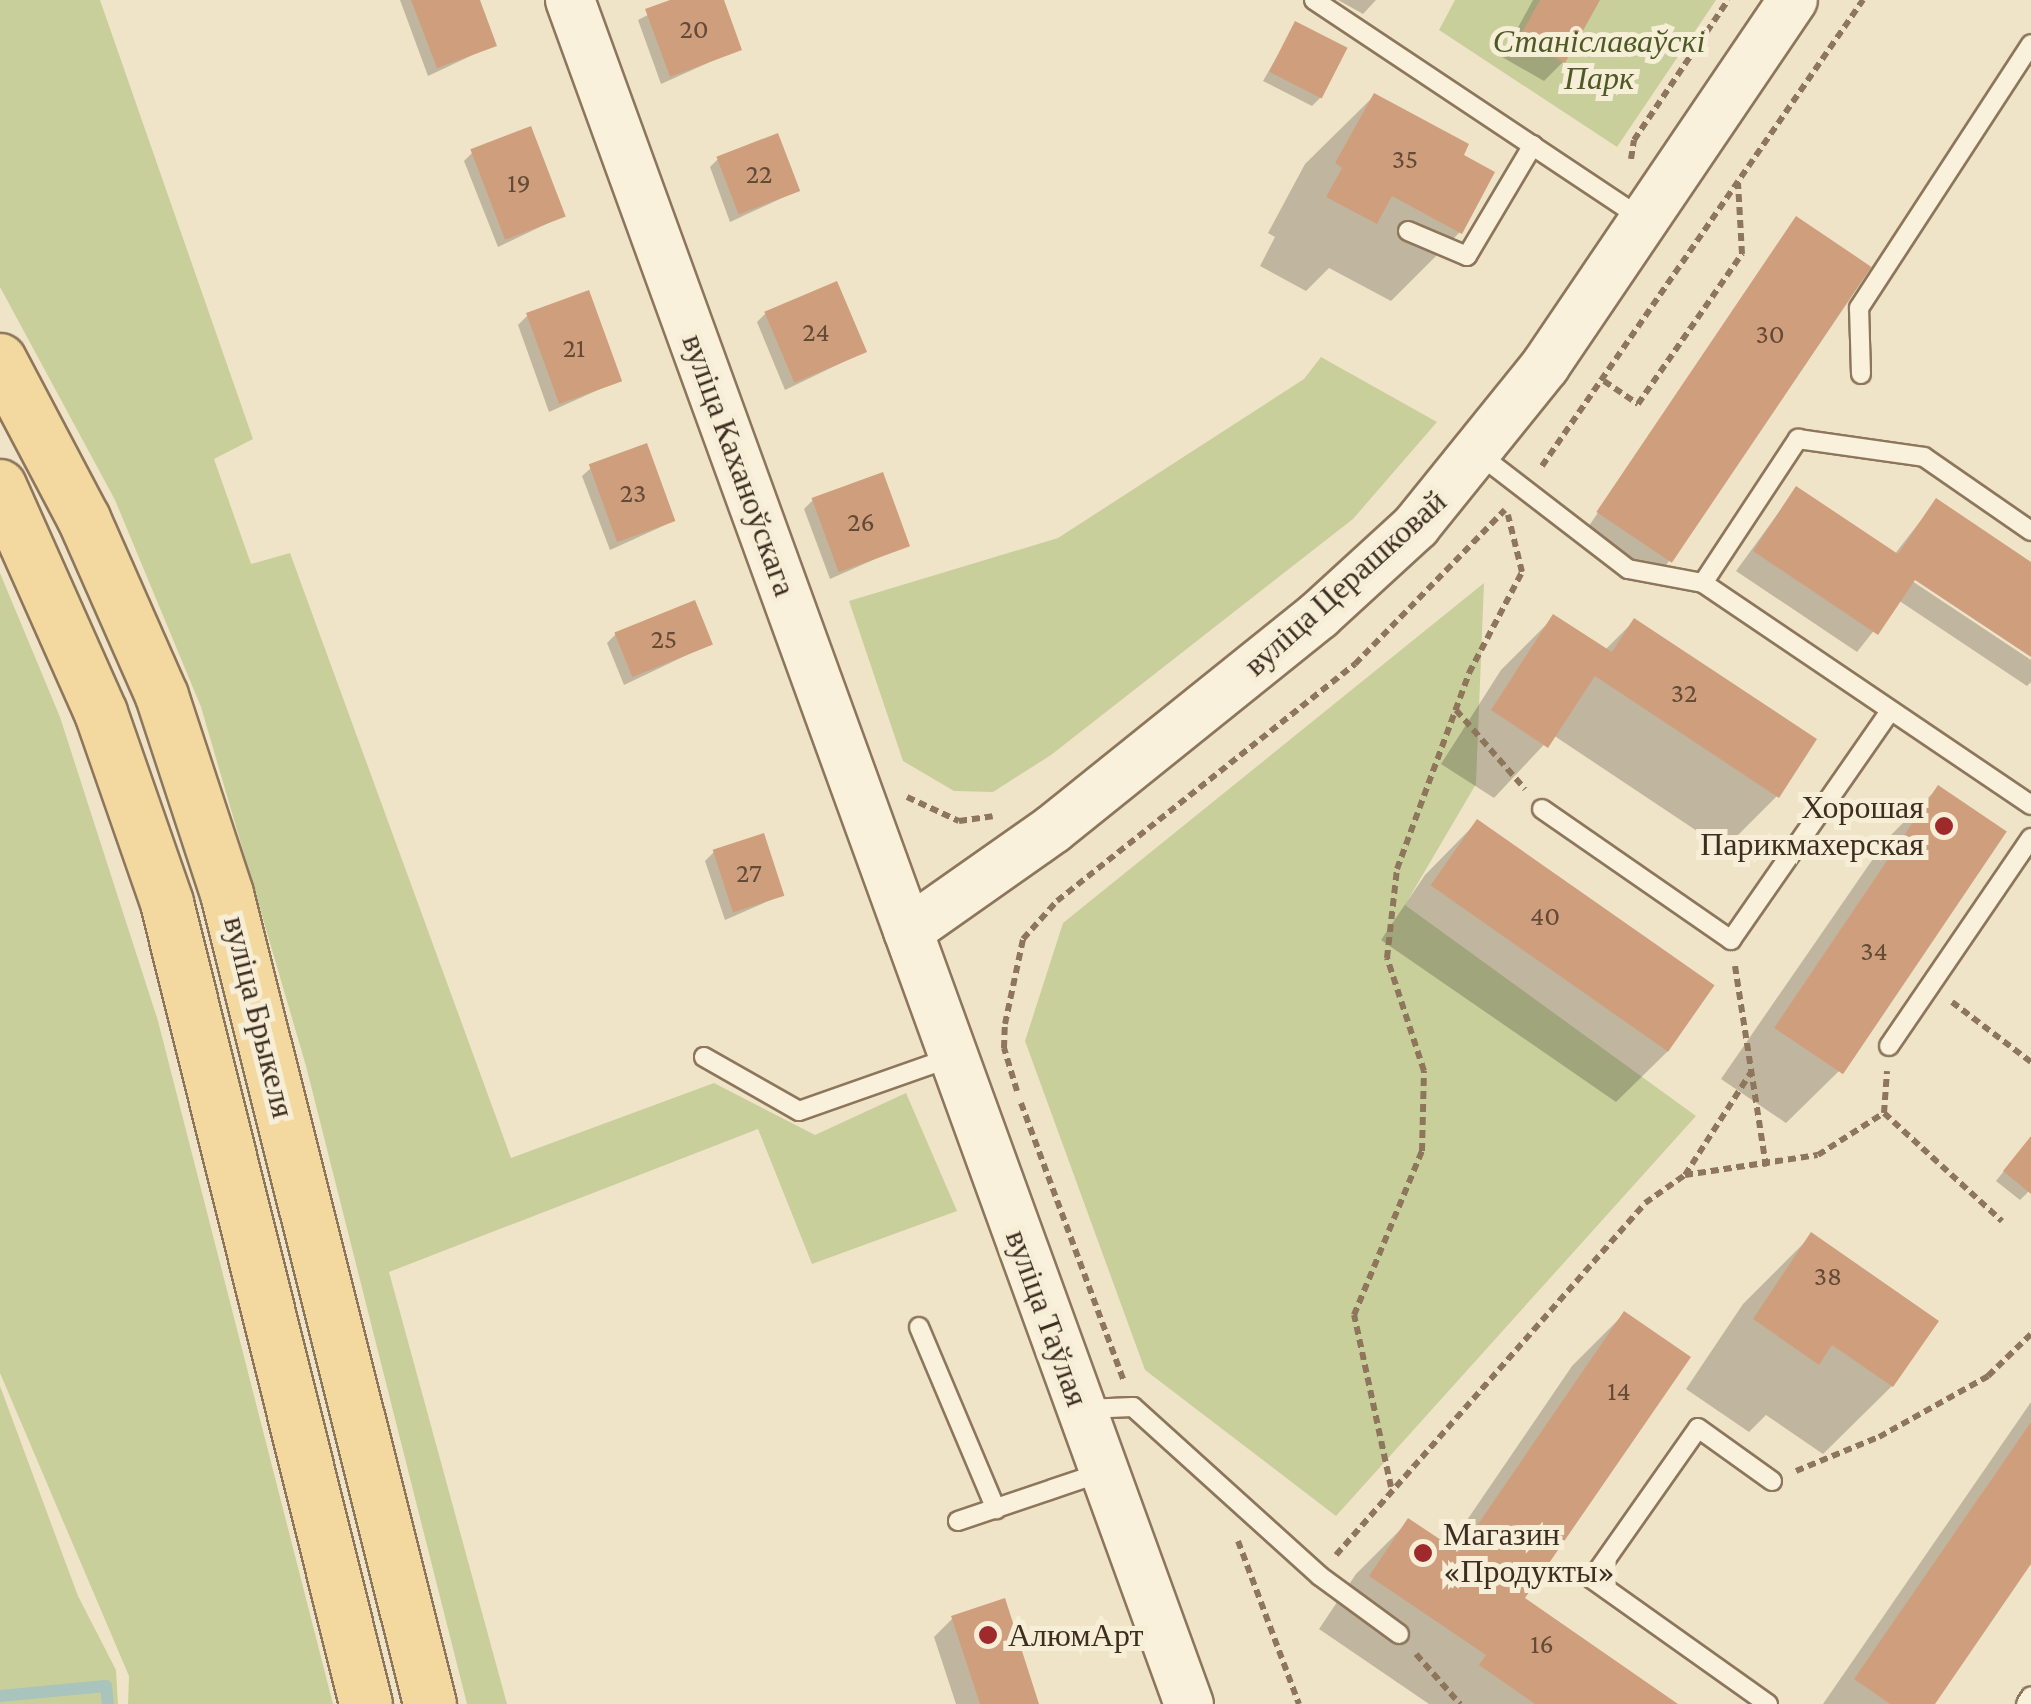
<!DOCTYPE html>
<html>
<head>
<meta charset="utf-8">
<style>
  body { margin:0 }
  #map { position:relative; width:2031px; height:1704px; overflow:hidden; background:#f0e4c8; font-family:"Crimson Pro",serif }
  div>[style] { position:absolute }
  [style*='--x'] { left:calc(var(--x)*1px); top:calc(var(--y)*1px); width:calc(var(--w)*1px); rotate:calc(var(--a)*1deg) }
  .green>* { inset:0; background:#c9cf9b }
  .shadow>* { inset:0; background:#0003; transform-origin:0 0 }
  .stream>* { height:12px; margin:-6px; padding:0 6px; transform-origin:6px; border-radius:6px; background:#a9c4bc }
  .building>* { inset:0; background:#cf9f7d; transform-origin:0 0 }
  .path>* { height:6px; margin-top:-3px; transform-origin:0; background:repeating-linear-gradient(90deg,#8d765c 0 8px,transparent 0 13px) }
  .roads { filter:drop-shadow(2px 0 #8d765c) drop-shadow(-2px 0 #8d765c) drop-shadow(0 2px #8d765c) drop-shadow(0 -2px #8d765c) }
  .lane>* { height:18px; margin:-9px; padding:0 9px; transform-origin:9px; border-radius:9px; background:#faf1dc }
  .secondary>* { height:48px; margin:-24px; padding:0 24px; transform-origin:24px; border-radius:24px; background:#faf1dc }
  .primary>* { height:52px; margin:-26px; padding:0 26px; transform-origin:26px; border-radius:26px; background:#f3d9a0 }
  .dots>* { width:28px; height:28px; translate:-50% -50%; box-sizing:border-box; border:5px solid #f7eed8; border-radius:50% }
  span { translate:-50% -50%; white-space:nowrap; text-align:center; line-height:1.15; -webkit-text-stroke:10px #f7eed8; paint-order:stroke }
  .number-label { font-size:28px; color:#624a37 }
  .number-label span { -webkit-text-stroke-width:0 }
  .park-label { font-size:32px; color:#4d5a26; font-style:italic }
  .street-label { font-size:32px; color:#3d2e20 }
  .poi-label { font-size:32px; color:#3d2e20 }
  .right { translate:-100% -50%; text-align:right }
  .left { translate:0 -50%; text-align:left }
</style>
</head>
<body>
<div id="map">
  <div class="green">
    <i style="clip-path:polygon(0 0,100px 0,253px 439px,214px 459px,251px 564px,290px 553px,511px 1158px,714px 1083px,815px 1135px,906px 1093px,957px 1211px,812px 1264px,758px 1129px,389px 1272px,507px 1704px,467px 1704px,306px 1066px,201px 707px,115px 500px,0 287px)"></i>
    <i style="clip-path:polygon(1455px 0,1716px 0,1617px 147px,1439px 30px)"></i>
    <i style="clip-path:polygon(1321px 357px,1437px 422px,1353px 519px,1051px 755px,993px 792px,954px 791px,903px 761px,849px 601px,1058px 538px,1304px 379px)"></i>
    <i style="clip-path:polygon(0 573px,60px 717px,158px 1021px,333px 1704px,128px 1704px,129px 1676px,0 1373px)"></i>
    <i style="clip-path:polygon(1484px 583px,1476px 784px,1405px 905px,1696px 1116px,1336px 1516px,1145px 1370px,1025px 1041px,1063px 923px)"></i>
    <i style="clip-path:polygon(0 1386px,78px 1596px,116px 1670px,118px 1704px,0 1704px)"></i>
  </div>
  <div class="shadow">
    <i style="clip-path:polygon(400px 0,477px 0,494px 45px,428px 76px)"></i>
    <i style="clip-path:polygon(677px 0,722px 0,739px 49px,661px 84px,638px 20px)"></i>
    <i style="clip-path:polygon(1338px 0,1376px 0,1363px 14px)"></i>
    <i style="clip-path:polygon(1533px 0,1597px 0,1563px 62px,1544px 81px,1502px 57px)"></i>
    <i style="clip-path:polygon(1295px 25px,1321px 97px,1312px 106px,1263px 81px)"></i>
    <i style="clip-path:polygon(1374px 96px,1460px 156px,1460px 232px,1391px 301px,1329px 268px,1306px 291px,1260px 266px,1275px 237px,1268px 233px,1305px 164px)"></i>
    <i style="clip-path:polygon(473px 152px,563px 216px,498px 247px,464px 161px)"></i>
    <i style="clip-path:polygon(718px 159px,797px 191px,730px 222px,710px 167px)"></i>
    <i style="left:1796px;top:219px;width:86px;height:380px;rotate:34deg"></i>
    <i style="clip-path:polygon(765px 314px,864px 352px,785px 390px,757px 322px)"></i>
    <i style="clip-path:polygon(527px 316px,620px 380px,549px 412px,518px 325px)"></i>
    <i style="clip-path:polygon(591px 468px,674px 521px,610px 550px,582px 476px)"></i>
    <i style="clip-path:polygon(1796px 489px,1894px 555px,1936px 501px,2031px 565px,2031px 654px,1906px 571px,1903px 575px,2031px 660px,2031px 682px,2027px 686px,1898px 600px,1857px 652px,1736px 571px)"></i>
    <i style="clip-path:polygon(813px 500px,907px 545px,830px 579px,804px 509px)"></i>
    <i style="clip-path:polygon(1554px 617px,1604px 651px,1634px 621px,1777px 796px,1724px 849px,1553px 735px,1494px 798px,1441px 764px,1501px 670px)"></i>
    <i style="clip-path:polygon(616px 634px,710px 644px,624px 685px,607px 643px)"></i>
    <i style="clip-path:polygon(1938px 788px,1839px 1071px,1786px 1123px,1721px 1079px,1886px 840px)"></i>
    <i style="clip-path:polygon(1477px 822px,1669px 1050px,1616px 1102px,1381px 940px,1425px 875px)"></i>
    <i style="clip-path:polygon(714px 852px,782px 895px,725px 920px,705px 861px)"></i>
    <i style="clip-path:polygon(2031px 1137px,2031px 1189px,2020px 1200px,1996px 1181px)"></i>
    <i style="clip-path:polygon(1811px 1236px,1892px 1386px,1823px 1454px,1766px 1415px,1749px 1432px,1686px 1389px,1743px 1304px)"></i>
    <i style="clip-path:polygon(1624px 1314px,1516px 1607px,1674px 1704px,1429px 1704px,1319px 1629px,1356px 1574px,1408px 1522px,1448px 1548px,1572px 1366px)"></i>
    <i style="clip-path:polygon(2031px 1402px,2031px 1560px,1932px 1704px,1823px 1704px)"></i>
    <i style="clip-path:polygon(953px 1618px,1037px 1704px,956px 1704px,934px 1637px)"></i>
  </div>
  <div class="stream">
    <i style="--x:0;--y:1696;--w:106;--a:-5.4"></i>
    <i style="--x:106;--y:1686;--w:18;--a:84"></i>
  </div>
  <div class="building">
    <i style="clip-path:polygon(411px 0,480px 0,497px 46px,437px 68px)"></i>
    <i style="clip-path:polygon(670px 0,724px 0,742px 50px,670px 77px,645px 9px)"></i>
    <i style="clip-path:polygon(1540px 0,1600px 0,1565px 63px,1519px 38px)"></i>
    <i style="left:1295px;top:21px;width:59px;height:57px;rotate:27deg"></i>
    <i style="clip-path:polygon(1374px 93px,1469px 144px,1464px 155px,1495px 172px,1462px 234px,1392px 196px,1377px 224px,1326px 197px,1342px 168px,1335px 163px)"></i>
    <i style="left:531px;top:126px;width:97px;height:65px;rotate:69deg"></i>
    <i style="left:778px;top:133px;width:62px;height:66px;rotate:69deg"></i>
    <i style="left:1796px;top:216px;width:91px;height:357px;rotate:34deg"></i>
    <i style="left:837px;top:281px;width:77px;height:79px;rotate:67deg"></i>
    <i style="left:589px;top:290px;width:97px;height:67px;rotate:70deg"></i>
    <i style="left:647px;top:443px;width:83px;height:62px;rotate:70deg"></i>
    <i style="left:883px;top:472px;width:79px;height:76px;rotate:70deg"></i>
    <i style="clip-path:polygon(1796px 486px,1898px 554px,1936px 498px,2031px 562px,2031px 657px,1915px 580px,1878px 635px,1753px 551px)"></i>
    <i style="left:695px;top:600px;width:48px;height:87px;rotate:68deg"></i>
    <i style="clip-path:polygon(1553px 614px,1612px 652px,1634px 618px,1817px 739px,1779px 798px,1595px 676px,1548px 748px,1491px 710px)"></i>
    <i style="left:1938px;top:785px;width:83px;height:293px;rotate:34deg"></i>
    <i style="left:1477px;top:819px;width:290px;height:81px;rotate:35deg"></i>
    <i style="left:764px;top:833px;width:66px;height:54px;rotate:72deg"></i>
    <i style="clip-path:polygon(2031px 1136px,2031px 1194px,2003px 1171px)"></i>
    <i style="clip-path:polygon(1811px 1232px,1939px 1321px,1893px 1387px,1832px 1345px,1819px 1365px,1753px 1319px)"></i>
    <i style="clip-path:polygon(1624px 1311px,1691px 1357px,1525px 1598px,1678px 1704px,1535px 1704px,1479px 1665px,1486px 1655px,1369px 1576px,1408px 1518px,1459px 1552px)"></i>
    <i style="clip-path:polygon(2031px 1422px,2031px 1564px,1935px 1704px,1890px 1704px,1854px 1679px)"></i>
    <i style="clip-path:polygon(1005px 1598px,1039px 1704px,980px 1704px,951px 1616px)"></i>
  </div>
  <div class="path">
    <i style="--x:1631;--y:159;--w:19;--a:-81"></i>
    <i style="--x:1634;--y:140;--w:169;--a:-56.1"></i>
    <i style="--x:1604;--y:381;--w:41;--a:34.1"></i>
    <i style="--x:1638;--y:404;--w:183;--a:-55.3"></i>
    <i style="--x:1742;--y:254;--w:71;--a:-93.2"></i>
    <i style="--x:1542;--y:466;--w:566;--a:-55.44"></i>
    <i style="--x:1456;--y:710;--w:105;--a:48.9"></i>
    <i style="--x:907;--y:797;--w:57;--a:24.8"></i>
    <i style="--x:959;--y:821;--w:34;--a:-8"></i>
    <i style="--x:1735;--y:966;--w:203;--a:81.2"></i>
    <i style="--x:1952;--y:1002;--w:99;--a:37.2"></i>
    <i style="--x:1017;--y:1091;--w:45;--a:-106.8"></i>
    <i style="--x:1004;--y:1048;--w:24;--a:-88"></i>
    <i style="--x:1005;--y:1024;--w:87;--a:-78"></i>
    <i style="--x:1023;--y:939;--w:51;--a:-48.2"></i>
    <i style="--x:1057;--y:901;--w:381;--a:-38.5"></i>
    <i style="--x:1355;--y:664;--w:215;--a:-45.8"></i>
    <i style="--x:1021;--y:1103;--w:297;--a:69.7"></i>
    <i style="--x:1884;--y:1113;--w:160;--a:42.5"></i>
    <i style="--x:1685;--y:1175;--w:122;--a:-57.3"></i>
    <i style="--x:1796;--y:1471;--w:90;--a:-22.3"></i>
    <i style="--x:1879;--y:1437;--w:125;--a:-29.2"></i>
    <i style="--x:1988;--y:1376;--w:60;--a:-44.3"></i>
    <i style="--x:1391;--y:1487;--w:176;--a:-102.1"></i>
    <i style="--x:1354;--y:1315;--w:178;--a:-67.5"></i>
    <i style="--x:1422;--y:1151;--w:80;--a:-88.6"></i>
    <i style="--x:1424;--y:1071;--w:119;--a:-108.1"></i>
    <i style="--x:1387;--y:958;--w:90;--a:-83.6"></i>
    <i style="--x:1397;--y:869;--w:209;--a:-69.8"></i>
    <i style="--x:1469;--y:673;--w:114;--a:-62.3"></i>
    <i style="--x:1522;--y:572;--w:59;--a:-103.8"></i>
    <i style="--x:1238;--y:1541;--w:174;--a:69.5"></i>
    <i style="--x:1336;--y:1555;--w:468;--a:-48.7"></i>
    <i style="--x:1645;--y:1203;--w:49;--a:-35"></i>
    <i style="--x:1685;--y:1175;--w:134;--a:-8.6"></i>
    <i style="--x:1818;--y:1155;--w:78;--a:-32.5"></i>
    <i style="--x:1884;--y:1113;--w:42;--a:-85.9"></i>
    <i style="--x:1416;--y:1654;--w:67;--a:48.7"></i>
  </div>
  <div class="roads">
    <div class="lane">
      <i style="--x:1314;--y:0;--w:394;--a:33.7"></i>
      <i style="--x:1408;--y:231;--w:64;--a:23"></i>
      <i style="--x:1467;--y:256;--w:129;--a:-59.3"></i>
      <i style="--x:1861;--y:374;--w:66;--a:-91.7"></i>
      <i style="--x:1859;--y:308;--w:315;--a:-56.9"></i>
      <i style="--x:1480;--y:455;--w:187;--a:37.6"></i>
      <i style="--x:1628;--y:569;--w:76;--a:10.6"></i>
      <i style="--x:1703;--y:583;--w:396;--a:34.1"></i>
      <i style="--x:1703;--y:583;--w:173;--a:-56.6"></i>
      <i style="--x:1798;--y:439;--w:127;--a:8.1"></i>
      <i style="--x:1924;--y:457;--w:130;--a:34.7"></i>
      <i style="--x:1542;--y:809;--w:230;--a:34.7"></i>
      <i style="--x:1731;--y:940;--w:279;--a:-55.2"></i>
      <i style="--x:1889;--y:1046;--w:252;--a:-55.7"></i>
      <i style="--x:704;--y:1057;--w:109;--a:29.6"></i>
      <i style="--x:799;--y:1111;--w:162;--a:-19.4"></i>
      <i style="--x:919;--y:1327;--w:198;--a:67.1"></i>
      <i style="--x:1085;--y:1409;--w:48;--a:-2.4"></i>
      <i style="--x:1133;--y:1407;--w:252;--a:42.1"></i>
      <i style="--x:1320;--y:1576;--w:98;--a:36.3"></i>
      <i style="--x:958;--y:1521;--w:153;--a:-18.7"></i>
      <i style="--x:1768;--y:1704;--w:216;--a:-144.6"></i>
      <i style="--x:1592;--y:1579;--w:184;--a:-54.9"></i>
      <i style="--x:1698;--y:1428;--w:91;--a:35.6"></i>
      <i style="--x:2026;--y:1704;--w:9;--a:-58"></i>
    </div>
    <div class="secondary">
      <i style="--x:570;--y:0;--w:1813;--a:70.04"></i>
      <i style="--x:908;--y:931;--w:177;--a:-35.1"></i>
      <i style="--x:1053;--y:829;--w:341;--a:-38.8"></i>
      <i style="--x:1319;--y:615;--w:132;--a:-42.5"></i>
      <i style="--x:1416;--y:526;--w:206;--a:-51.1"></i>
      <i style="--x:1545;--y:366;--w:442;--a:-55.9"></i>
    </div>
    <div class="primary">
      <i style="--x:0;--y:360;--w:180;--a:62.2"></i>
      <i style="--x:84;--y:519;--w:193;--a:66.2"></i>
      <i style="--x:162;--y:696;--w:208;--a:71.8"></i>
      <i style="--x:227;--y:894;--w:835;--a:75.93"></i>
      <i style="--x:0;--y:486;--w:248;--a:66"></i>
      <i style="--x:101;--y:713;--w:201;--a:70.8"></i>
      <i style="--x:167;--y:903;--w:825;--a:76.05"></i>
    </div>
  </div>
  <div class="dots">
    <i style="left:1944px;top:826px;background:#9e2a2b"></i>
    <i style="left:1423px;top:1553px;background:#9e2a2b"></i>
    <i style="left:988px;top:1635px;background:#9e2a2b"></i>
  </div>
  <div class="number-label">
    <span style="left:694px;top:29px">20</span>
    <span style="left:1405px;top:159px">35</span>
    <span style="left:759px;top:174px">22</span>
    <span style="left:519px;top:183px">19</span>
    <span style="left:816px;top:332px">24</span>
    <span style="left:1770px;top:334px">30</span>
    <span style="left:574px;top:348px">21</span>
    <span style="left:633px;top:493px">23</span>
    <span style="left:861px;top:522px">26</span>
    <span style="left:664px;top:639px">25</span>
    <span style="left:1684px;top:693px">32</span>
    <span style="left:749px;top:873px">27</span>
    <span style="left:1545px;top:916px">40</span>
    <span style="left:1874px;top:951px">34</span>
    <span style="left:1828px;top:1276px">38</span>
    <span style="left:1619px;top:1391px">14</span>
    <span style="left:1542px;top:1644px">16</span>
  </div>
  <div class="park-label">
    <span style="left:1599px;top:60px">Станіславаўскі<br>Парк</span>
  </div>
  <div class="street-label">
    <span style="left:739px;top:465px;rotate:70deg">вуліца Каханоўскага</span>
    <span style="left:1345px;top:583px;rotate:-42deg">вуліца Церашковай</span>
    <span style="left:259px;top:1017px;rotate:76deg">вуліца Брыкеля</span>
    <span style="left:1047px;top:1318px;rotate:70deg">вуліца Таўлая</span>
  </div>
  <div class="poi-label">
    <span class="right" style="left:1924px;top:826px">Хорошая<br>Парикмахерская</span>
    <span class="left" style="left:1443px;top:1553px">Магазин<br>«Продукты»</span>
    <span class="left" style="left:1008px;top:1635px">АлюмАрт</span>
  </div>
</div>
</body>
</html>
